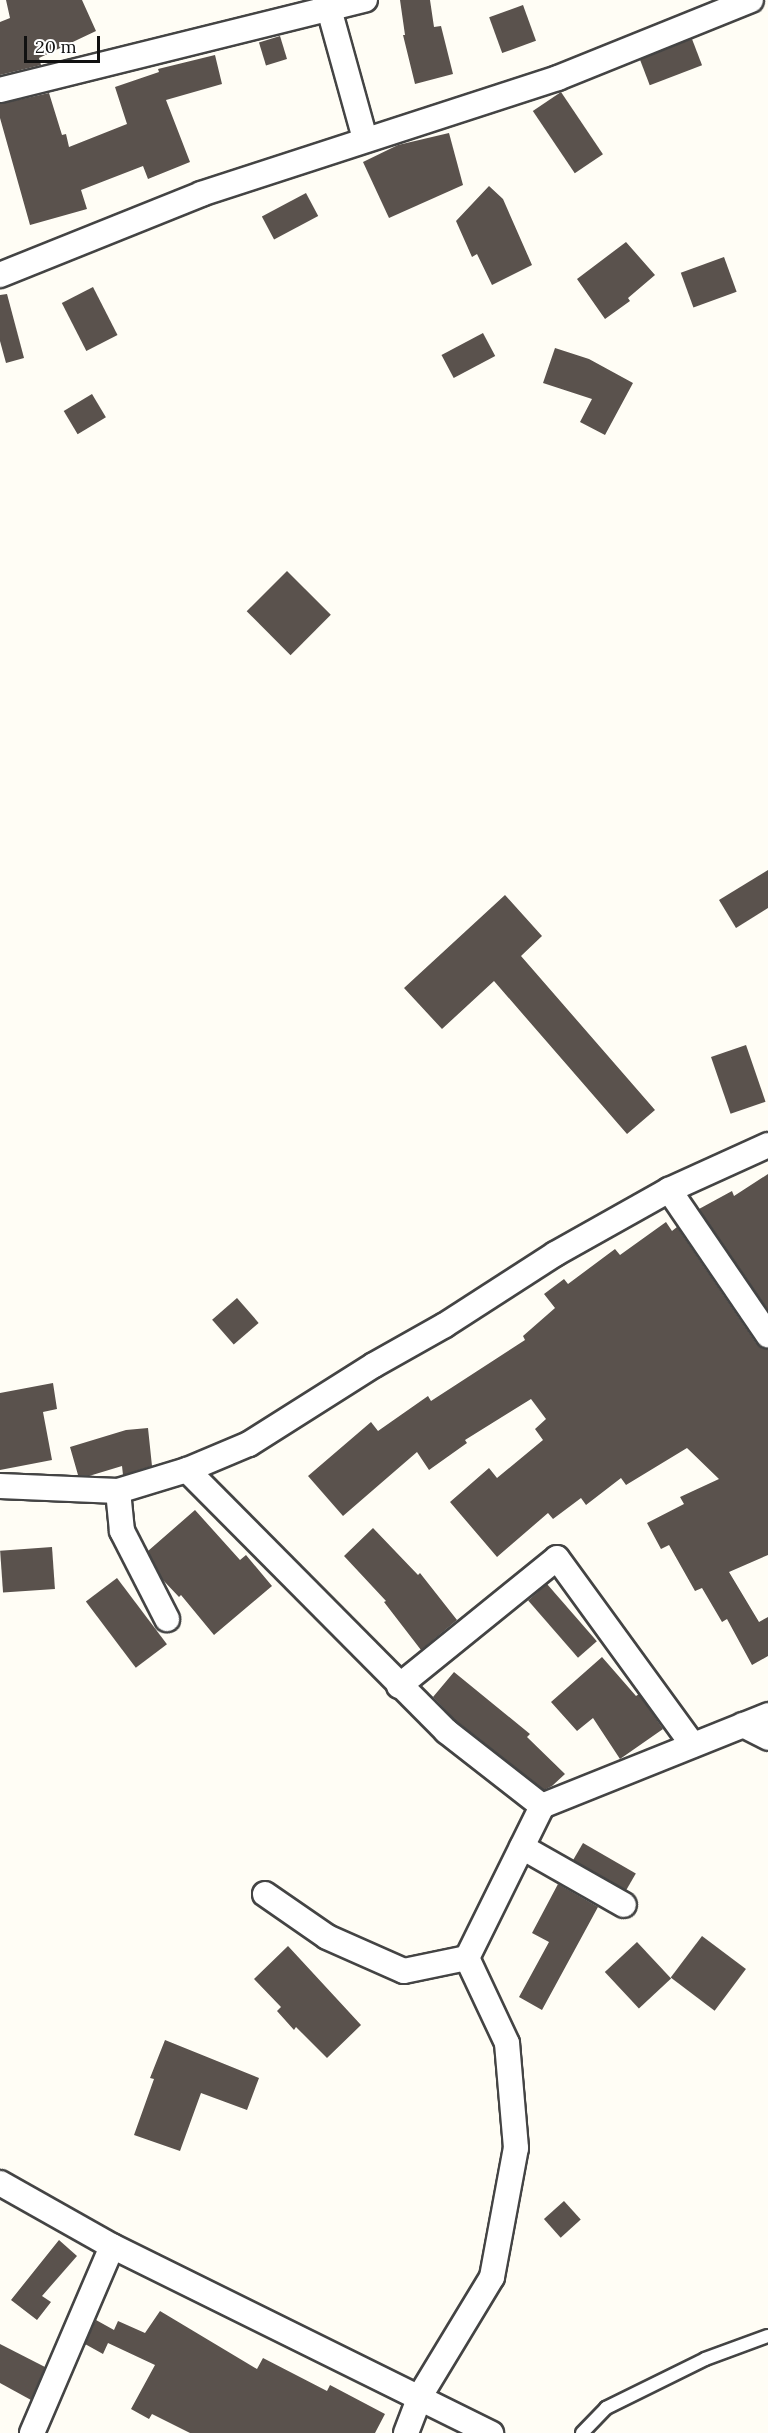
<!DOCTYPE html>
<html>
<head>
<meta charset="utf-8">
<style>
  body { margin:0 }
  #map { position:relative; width:768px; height:2433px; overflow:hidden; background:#fffdf5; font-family:Lora,serif }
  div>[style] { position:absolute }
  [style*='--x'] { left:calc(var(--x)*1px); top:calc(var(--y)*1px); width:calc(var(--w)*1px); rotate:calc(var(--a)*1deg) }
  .building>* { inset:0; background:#5a524d; transform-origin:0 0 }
  .roads { filter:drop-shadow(2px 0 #444) drop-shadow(-2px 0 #444) drop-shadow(0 2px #444) drop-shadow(0 -2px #444) }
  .service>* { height:12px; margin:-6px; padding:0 6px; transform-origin:6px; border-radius:6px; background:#fff }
  .minor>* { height:24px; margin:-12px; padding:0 12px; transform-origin:12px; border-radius:12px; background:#fff }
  span { translate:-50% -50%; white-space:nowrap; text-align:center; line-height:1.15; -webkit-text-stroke:6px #fff; paint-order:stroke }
  .scale { position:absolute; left:24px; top:36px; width:76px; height:27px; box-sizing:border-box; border:3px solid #111; border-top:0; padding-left:8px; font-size:18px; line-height:21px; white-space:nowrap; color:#111; -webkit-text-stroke:4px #fff; paint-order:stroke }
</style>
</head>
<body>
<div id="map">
  <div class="building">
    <i style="clip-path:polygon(6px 0,82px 0,96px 31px,39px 58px,41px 65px,0 75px,0 22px,10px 18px)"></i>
    <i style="clip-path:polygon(400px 0,430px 0,434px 27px,441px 26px,453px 74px,415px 84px,403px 35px,405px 35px)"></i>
    <i style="left:523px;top:5px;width:38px;height:36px;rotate:70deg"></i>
    <i style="left:280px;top:36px;width:24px;height:22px;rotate:73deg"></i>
    <i style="left:692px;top:39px;width:28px;height:56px;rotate:69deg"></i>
    <i style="clip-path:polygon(215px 55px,222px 84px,166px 100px,190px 162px,148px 179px,143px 166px,81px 190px,87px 209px,30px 225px,0 118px,0 104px,49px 93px,62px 135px,66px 134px,69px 147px,127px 124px,115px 87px,159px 72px,158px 69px)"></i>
    <i style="left:561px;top:92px;width:75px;height:34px;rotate:56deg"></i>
    <i style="clip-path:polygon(449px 133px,463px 185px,389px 218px,363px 162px,398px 145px)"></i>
    <i style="clip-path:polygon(489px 186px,503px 199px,532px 265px,492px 285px,477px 254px,472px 257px,456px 221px)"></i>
    <i style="left:306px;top:193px;width:26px;height:50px;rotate:62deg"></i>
    <i style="clip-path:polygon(626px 242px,655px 275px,628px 298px,630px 301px,605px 319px,577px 279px)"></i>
    <i style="left:724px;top:257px;width:37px;height:46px;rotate:70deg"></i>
    <i style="left:93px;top:287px;width:54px;height:35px;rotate:63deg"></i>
    <i style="clip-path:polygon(7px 294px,24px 358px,6px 363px,0 341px,0 295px)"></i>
    <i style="left:483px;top:333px;width:26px;height:47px;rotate:62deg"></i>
    <i style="clip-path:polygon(555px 348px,589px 359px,633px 383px,605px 435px,580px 422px,592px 399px,543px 383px)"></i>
    <i style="left:92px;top:394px;width:27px;height:33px;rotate:59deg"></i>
    <i style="left:287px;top:571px;width:62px;height:57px;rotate:45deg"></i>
    <i style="clip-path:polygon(768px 870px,768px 908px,736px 928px,719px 900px)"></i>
    <i style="clip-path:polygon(505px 895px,542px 936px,521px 956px,655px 1110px,627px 1134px,494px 981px,442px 1029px,404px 988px)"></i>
    <i style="left:746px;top:1045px;width:60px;height:37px;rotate:71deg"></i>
    <i style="clip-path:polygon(768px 1174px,768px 1310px,699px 1209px,732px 1191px,734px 1196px)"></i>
    <i style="clip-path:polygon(666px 1222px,672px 1231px,677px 1227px,756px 1343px,768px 1349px,768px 1555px,729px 1572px,759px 1622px,768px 1617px,768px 1656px,752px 1665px,727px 1619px,722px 1622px,702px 1588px,695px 1591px,669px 1545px,661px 1549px,647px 1523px,684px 1504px,680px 1497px,719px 1479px,687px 1448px,626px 1485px,621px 1478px,586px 1505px,581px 1498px,553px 1519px,548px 1513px,497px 1557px,450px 1502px,489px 1468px,497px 1478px,543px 1440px,535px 1429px,546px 1419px,531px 1399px,465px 1440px,467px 1443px,429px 1470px,417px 1452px,343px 1516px,308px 1476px,371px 1422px,378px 1431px,428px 1396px,431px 1401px,525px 1340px,523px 1336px,555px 1308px,544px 1294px,564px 1279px,568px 1284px,615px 1249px,620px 1255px)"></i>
    <i style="left:237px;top:1298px;width:33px;height:33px;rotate:49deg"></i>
    <i style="clip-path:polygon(53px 1383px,57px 1409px,43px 1412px,52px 1460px,0 1470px,0 1393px)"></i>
    <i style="clip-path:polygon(148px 1428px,152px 1466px,123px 1475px,122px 1466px,89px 1476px,78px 1475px,70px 1447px,126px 1430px)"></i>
    <i style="clip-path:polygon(195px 1510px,240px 1560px,246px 1555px,272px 1586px,214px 1635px,181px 1595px,179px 1597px,162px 1579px,148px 1551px)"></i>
    <i style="clip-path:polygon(373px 1528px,418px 1575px,420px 1573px,457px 1620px,421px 1650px,384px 1602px,386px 1601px,344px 1556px)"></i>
    <i style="left:52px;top:1547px;width:42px;height:52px;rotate:86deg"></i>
    <i style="left:117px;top:1578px;width:83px;height:39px;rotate:53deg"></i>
    <i style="left:547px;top:1584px;width:76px;height:25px;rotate:49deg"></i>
    <i style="clip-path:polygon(602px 1657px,636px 1696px,639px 1694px,663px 1729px,620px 1759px,593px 1718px,577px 1731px,551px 1702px)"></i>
    <i style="clip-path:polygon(454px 1672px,530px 1734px,527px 1737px,565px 1774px,552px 1786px,544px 1790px,455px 1720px,433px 1697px)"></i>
    <i style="left:583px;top:1843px;width:61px;height:20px;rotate:30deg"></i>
    <i style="clip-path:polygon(558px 1884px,598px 1907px,542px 2010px,519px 1997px,549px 1942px,532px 1933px)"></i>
    <i style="left:702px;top:1936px;width:55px;height:52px;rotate:37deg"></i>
    <i style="left:637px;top:1942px;width:50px;height:44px;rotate:47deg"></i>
    <i style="clip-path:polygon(288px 1946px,361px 2025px,327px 2058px,296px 2027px,294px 2030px,277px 2011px,281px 2007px,254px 1979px)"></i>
    <i style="clip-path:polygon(165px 2040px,259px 2078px,247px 2110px,201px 2093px,180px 2151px,134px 2135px,154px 2079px,150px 2078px)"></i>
    <i style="left:564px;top:2201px;width:25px;height:27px;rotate:48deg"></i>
    <i style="clip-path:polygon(59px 2240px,77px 2256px,42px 2296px,51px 2302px,37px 2320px,11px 2300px)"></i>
    <i style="clip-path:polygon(160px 2311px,257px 2369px,263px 2358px,327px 2391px,330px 2385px,385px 2414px,375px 2433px,190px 2433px,152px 2414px,149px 2419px,131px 2409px,155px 2365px,108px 2343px,103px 2354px,85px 2344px,96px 2320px,114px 2330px,118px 2321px,145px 2333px)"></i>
    <i style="clip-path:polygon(0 2344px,45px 2367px,31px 2400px,0 2383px)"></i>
  </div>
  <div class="roads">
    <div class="service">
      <i style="--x:582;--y:2433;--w:35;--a:-46"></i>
      <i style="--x:606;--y:2408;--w:110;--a:-26.3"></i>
      <i style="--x:705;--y:2359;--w:67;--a:-20.1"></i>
    </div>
    <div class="minor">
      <i style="--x:325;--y:0;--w:10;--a:66"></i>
      <i style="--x:329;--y:9;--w:135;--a:74.5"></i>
      <i style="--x:0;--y:90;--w:376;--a:-13.9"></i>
      <i style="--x:0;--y:275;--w:217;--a:-21.9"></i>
      <i style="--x:201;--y:194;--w:375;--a:-18"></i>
      <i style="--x:558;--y:78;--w:208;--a:-22"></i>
      <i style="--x:669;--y:1190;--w:176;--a:55.7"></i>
      <i style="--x:187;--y:1470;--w:368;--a:45.2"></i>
      <i style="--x:446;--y:1731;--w:122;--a:38"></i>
      <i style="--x:0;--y:1486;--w:118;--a:2.4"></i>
      <i style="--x:118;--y:1491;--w:72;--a:-16.9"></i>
      <i style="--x:187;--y:1470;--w:67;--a:-22.8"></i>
      <i style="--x:249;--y:1444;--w:148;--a:-32.3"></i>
      <i style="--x:374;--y:1365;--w:81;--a:-29.4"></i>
      <i style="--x:445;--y:1325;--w:131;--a:-32.8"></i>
      <i style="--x:555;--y:1254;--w:131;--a:-29.3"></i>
      <i style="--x:669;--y:1190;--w:109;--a:-24.4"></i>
      <i style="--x:118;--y:1491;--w:40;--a:84.3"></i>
      <i style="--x:122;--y:1531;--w:99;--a:62.9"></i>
      <i style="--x:399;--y:1686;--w:203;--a:-39"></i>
      <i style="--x:557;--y:1558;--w:231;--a:54"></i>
      <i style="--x:743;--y:1725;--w:28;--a:27"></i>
      <i style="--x:522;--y:1847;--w:117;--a:29.6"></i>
      <i style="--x:265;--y:1894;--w:75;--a:34.7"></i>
      <i style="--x:327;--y:1937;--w:84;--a:23.8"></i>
      <i style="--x:404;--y:1971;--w:64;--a:-11.7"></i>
      <i style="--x:0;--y:2183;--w:129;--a:29.4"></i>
      <i style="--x:112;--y:2246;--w:423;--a:26.3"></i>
      <i style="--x:32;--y:2433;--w:203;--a:-66.8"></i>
      <i style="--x:406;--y:2433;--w:40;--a:-69"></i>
      <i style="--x:420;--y:2396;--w:139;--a:-58.8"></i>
      <i style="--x:492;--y:2277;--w:131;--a:-79.5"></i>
      <i style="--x:516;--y:2148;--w:105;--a:-94.9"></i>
      <i style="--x:507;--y:2043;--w:94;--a:-115.2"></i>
      <i style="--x:467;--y:1958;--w:169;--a:-63.7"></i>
      <i style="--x:542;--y:1806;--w:244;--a:-21.9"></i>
    </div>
  </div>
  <div class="scale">20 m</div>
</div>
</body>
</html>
